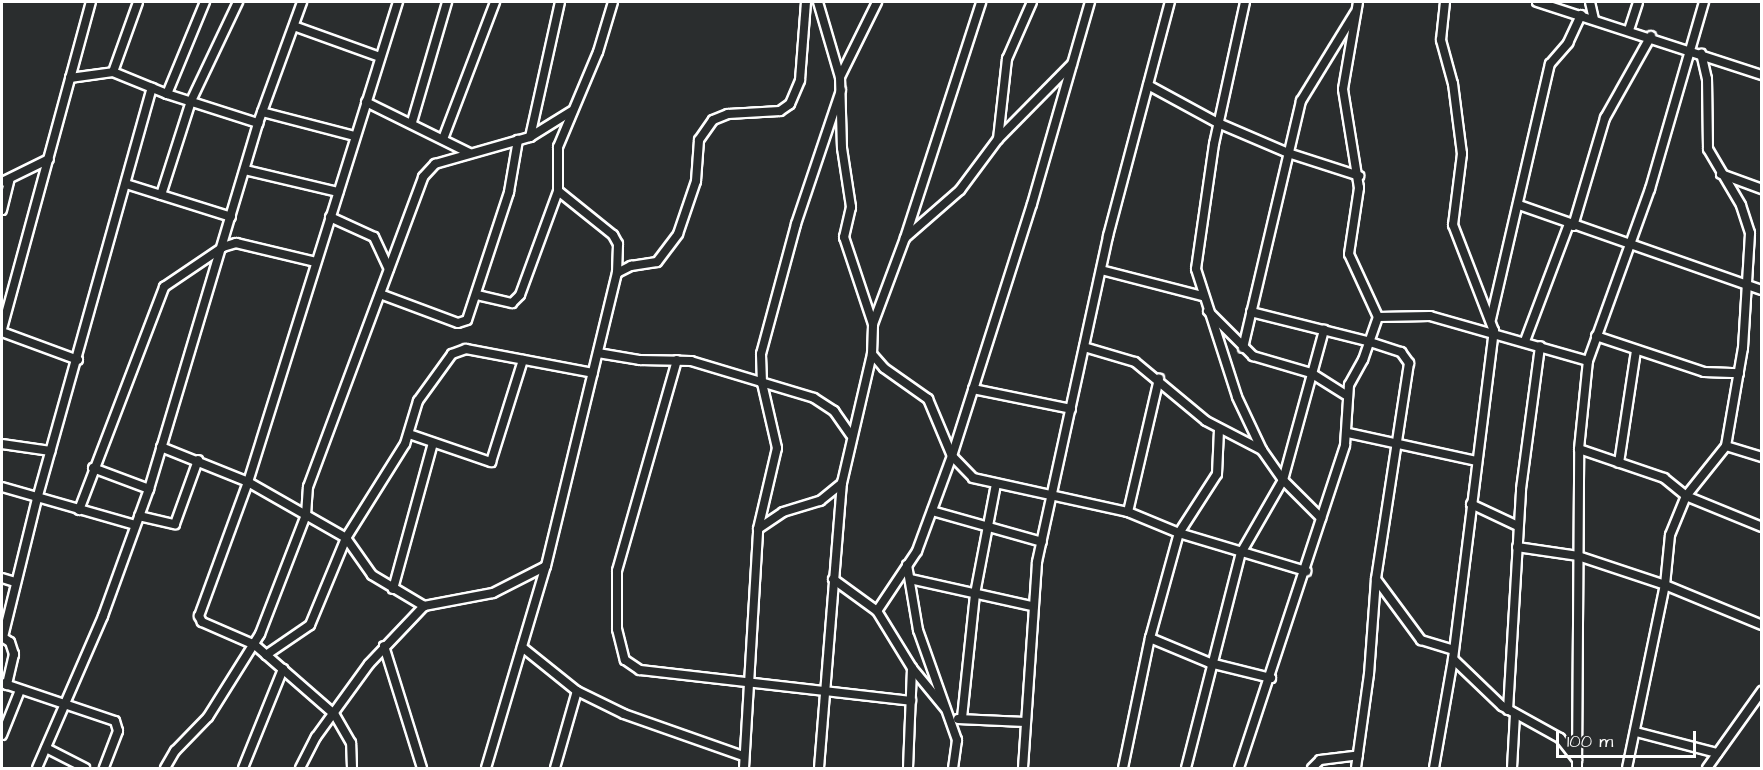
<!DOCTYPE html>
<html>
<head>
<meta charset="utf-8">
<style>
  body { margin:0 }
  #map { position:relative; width:1763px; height:770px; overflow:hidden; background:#2a2d2e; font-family:"Architects Daughter",sans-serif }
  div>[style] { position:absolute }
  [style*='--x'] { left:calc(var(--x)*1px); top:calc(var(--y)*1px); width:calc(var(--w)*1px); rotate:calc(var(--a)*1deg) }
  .roads { filter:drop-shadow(2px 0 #fff) drop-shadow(-2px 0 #fff) drop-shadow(0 2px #fff) drop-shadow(0 -2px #fff) }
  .street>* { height:8px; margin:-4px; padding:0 4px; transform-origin:4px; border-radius:4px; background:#2a2d2e }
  span { translate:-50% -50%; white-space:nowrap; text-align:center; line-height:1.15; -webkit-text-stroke:5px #2a2d2e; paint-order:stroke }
  .frame { position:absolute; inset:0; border:3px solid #fff; pointer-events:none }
  .scale { position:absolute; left:1556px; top:731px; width:140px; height:27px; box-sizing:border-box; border:3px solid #fff; border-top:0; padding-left:8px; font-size:18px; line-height:21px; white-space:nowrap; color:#fff; -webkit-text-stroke:4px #2a2d2e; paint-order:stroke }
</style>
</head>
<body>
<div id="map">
  <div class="roads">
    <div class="street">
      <i style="--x:818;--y:2;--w:78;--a:73.7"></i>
      <i style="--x:840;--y:77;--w:71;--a:88.4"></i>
      <i style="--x:842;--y:148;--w:60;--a:81.3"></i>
      <i style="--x:851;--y:207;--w:31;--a:103"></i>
      <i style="--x:844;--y:237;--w:92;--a:71.6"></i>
      <i style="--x:1245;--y:2;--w:145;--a:102.3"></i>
      <i style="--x:1214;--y:144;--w:126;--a:98.2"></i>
      <i style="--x:1196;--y:269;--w:134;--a:72.2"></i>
      <i style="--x:1237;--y:397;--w:59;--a:64.7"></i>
      <i style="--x:1262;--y:450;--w:37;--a:55"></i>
      <i style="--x:1283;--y:480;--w:54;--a:45"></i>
      <i style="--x:1537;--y:2;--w:237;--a:18"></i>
      <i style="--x:1590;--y:2;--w:17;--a:77"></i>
      <i style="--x:294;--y:26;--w:91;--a:19.8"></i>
      <i style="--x:1629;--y:30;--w:29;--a:-72"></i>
      <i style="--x:113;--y:72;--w:74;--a:-70.3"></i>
      <i style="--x:840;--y:77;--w:84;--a:-63.7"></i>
      <i style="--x:70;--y:78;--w:43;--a:-7.9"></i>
      <i style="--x:113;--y:72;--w:58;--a:22.2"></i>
      <i style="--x:167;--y:94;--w:96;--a:17.7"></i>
      <i style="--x:1148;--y:85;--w:80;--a:28.5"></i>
      <i style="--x:1218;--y:123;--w:76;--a:23.2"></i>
      <i style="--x:1288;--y:153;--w:75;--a:17.9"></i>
      <i style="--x:167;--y:94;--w:100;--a:-67.6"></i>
      <i style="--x:366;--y:102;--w:115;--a:26.3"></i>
      <i style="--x:262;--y:112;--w:96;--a:14.5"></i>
      <i style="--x:412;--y:122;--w:125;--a:-73.7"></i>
      <i style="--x:530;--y:137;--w:138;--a:-77.5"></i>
      <i style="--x:443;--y:139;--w:147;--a:-69.2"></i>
      <i style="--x:998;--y:139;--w:81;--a:-83.6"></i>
      <i style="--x:1007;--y:59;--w:62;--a:-66.3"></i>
      <i style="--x:245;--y:170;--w:96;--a:13.3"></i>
      <i style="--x:1721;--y:174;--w:44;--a:20.1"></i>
      <i style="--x:2;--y:182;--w:52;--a:-26.1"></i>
      <i style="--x:126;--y:184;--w:110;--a:17.4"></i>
      <i style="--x:161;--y:195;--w:99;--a:-72.3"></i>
      <i style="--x:191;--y:101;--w:110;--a:-64.6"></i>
      <i style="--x:1519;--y:205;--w:257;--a:19.3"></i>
      <i style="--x:2;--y:210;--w:30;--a:-76"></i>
      <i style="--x:330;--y:217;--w:48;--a:24.4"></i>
      <i style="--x:374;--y:237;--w:35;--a:65"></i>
      <i style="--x:1573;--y:226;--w:113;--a:-73.5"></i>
      <i style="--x:1605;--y:118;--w:94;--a:-60.7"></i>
      <i style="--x:905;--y:238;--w:73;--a:-41.1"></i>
      <i style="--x:960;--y:190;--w:64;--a:-53.3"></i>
      <i style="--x:998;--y:139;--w:105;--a:-45.4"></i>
      <i style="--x:1101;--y:270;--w:104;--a:14.4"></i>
      <i style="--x:617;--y:273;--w:16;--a:-27"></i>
      <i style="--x:631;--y:266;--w:26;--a:-9"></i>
      <i style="--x:657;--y:262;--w:35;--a:-53"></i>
      <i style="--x:678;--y:234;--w:56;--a:-71.2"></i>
      <i style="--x:696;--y:181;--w:41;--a:-85.8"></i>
      <i style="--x:699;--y:140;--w:24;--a:-55"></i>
      <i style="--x:713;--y:120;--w:16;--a:-22"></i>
      <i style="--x:728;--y:114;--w:52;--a:-3.3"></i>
      <i style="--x:780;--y:111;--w:12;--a:-35"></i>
      <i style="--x:790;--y:104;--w:26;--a:-67"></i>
      <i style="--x:800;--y:80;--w:78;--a:-85.6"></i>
      <i style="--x:380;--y:294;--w:83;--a:20.4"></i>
      <i style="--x:458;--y:323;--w:9;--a:-18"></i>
      <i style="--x:467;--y:320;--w:135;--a:-71.8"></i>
      <i style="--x:509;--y:192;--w:53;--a:-80.2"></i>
      <i style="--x:477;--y:295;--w:36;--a:13"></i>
      <i style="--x:512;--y:303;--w:11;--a:-45"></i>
      <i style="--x:520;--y:295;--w:111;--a:-69.9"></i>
      <i style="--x:558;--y:191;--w:44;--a:-90"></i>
      <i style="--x:558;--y:147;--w:103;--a:-67.2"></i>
      <i style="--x:598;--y:52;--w:52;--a:-73.3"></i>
      <i style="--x:1208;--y:311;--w:64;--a:45"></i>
      <i style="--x:1253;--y:356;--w:60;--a:16.3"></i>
      <i style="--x:1311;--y:373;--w:41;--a:32.2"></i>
      <i style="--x:1251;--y:312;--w:123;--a:14.1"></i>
      <i style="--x:1370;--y:342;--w:33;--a:18"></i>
      <i style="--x:1401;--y:352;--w:14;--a:54"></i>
      <i style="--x:1409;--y:363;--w:219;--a:98.7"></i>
      <i style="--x:1376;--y:579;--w:95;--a:94.2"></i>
      <i style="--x:1369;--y:674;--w:95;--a:97.9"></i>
      <i style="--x:1378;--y:317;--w:52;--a:-1.1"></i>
      <i style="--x:1430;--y:316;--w:164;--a:15.9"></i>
      <i style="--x:1491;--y:319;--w:262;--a:-77"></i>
      <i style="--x:1550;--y:64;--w:28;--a:-49"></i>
      <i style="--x:1568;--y:43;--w:31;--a:-65"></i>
      <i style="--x:2;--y:329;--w:339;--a:-74.8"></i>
      <i style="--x:2;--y:332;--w:81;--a:20.2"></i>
      <i style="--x:1596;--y:336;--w:114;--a:18.4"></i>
      <i style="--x:1704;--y:372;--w:35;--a:2"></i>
      <i style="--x:1525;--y:341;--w:125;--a:-69.4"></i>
      <i style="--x:1084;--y:347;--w:53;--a:16.4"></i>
      <i style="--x:1135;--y:362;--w:92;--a:39.7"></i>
      <i style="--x:1206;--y:421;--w:63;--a:27.4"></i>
      <i style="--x:1243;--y:348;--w:254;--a:-76.8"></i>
      <i style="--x:1301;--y:101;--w:103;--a:-58.5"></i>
      <i style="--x:598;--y:353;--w:43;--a:9.5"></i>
      <i style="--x:640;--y:360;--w:51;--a:1.1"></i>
      <i style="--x:691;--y:361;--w:128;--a:16.7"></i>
      <i style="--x:814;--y:398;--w:24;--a:33"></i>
      <i style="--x:834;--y:411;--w:29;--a:55"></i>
      <i style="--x:872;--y:354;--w:18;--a:49"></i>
      <i style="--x:884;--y:368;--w:54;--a:35.2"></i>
      <i style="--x:928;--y:399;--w:62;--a:67.2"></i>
      <i style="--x:952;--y:456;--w:30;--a:46"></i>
      <i style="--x:973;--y:478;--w:159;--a:12.4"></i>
      <i style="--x:1128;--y:512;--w:55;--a:22.4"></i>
      <i style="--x:1179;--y:533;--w:133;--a:16.7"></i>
      <i style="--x:677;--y:360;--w:219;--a:105.9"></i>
      <i style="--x:617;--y:571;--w:58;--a:90"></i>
      <i style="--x:617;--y:629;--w:32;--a:76"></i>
      <i style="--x:625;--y:660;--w:18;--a:34"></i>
      <i style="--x:640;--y:670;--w:273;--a:6.5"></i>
      <i style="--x:973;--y:389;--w:100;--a:11.5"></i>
      <i style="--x:1348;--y:433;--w:131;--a:12.3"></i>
      <i style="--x:409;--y:434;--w:87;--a:18.9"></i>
      <i style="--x:491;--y:462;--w:107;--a:-72.6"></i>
      <i style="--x:2;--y:444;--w:49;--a:8.3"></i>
      <i style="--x:1726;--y:446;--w:38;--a:17"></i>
      <i style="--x:161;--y:447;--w:94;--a:21.9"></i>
      <i style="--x:248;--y:482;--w:113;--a:29.7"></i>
      <i style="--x:346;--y:538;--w:45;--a:54.9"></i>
      <i style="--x:372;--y:575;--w:61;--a:30.8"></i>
      <i style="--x:1579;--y:449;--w:90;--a:18.8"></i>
      <i style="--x:1664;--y:478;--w:28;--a:39"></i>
      <i style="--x:1686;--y:496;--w:82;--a:22.2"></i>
      <i style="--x:1619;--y:463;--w:114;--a:-81.4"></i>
      <i style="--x:93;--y:468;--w:60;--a:20.6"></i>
      <i style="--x:2;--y:487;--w:138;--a:15.9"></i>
      <i style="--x:1471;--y:504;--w:52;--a:25.1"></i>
      <i style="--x:79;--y:510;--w:239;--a:-69.1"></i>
      <i style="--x:164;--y:287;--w:71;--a:-34.1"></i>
      <i style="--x:223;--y:247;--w:14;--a:-17"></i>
      <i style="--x:236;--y:243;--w:82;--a:13.4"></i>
      <i style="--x:932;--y:511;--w:114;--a:15.7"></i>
      <i style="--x:1128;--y:512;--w:137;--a:-76.9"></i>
      <i style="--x:139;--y:516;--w:37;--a:13"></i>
      <i style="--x:175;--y:524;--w:68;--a:-70.2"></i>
      <i style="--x:758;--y:529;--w:30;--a:-34"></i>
      <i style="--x:783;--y:512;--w:39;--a:-17"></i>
      <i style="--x:820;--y:501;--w:28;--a:-39"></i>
      <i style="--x:1517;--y:547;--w:62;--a:8.4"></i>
      <i style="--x:1578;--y:556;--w:92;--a:18.4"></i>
      <i style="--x:1665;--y:585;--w:105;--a:22.4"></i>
      <i style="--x:907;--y:565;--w:66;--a:80.4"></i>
      <i style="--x:918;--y:630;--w:117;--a:70.5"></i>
      <i style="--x:957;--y:740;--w:28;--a:98"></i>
      <i style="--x:2;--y:578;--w:14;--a:17"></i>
      <i style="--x:833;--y:579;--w:54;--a:36"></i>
      <i style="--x:877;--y:611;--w:67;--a:58.4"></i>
      <i style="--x:912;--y:668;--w:52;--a:50.5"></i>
      <i style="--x:910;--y:579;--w:125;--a:12.5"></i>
      <i style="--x:1376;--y:579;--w:76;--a:53.6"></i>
      <i style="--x:1421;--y:640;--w:34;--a:17"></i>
      <i style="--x:393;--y:589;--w:151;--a:-74.7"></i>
      <i style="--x:877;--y:611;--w:72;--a:-56.3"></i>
      <i style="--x:917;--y:551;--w:101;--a:-69.8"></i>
      <i style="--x:952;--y:456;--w:264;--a:-72.4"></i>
      <i style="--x:1032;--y:204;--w:210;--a:-74"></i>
      <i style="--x:2;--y:637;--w:9;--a:32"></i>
      <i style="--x:10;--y:642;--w:13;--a:72"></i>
      <i style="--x:14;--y:654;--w:32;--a:103"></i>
      <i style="--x:3;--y:637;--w:142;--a:-76.2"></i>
      <i style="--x:37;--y:499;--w:427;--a:-74.4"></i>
      <i style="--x:1150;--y:638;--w:65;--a:22.6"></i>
      <i style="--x:1210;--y:663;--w:63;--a:13.8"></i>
      <i style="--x:384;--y:646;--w:128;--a:72.7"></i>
      <i style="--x:522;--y:647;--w:70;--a:38.7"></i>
      <i style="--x:577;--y:691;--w:52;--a:26.1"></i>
      <i style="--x:624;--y:714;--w:126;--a:19.4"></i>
      <i style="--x:266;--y:655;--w:53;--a:-34.3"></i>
      <i style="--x:310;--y:625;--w:94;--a:-67.5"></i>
      <i style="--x:346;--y:538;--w:111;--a:-57.9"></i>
      <i style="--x:405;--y:444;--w:45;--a:-73.2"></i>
      <i style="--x:418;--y:401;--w:58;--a:-54.1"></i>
      <i style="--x:452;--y:354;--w:15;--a:-20"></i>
      <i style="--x:466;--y:349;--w:129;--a:10.7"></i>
      <i style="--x:1453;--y:659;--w:68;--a:43.8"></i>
      <i style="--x:1502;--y:706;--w:66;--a:28.9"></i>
      <i style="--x:1560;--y:738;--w:28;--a:52"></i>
      <i style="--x:2;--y:683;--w:119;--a:18.6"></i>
      <i style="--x:115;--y:721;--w:10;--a:73"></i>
      <i style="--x:118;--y:731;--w:40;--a:111"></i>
      <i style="--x:1508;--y:710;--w:221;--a:-86.6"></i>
      <i style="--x:1521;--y:489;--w:144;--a:-82.4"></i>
      <i style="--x:962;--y:718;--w:125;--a:-84"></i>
      <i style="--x:975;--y:594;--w:112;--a:-79.2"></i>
      <i style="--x:958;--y:719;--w:67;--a:2.6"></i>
      <i style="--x:1636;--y:732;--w:84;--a:14.5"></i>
      <i style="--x:2;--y:735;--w:48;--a:-68.2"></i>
      <i style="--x:46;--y:748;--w:44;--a:27.1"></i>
      <i style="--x:37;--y:768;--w:166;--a:-66.5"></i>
      <i style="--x:103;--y:616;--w:135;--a:-70.1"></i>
      <i style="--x:149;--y:489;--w:382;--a:-73.4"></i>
      <i style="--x:258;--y:123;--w:129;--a:-70"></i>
      <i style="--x:165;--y:768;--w:20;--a:-60"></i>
      <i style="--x:175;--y:751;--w:47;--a:-45.9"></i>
      <i style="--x:208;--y:717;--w:98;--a:-57.9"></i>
      <i style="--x:260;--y:634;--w:128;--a:-68.9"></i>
      <i style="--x:306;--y:515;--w:28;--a:-86"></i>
      <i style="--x:308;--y:487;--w:331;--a:-69.6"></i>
      <i style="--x:423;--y:177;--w:18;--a:-47"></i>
      <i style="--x:435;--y:164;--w:99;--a:-15.9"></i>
      <i style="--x:530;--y:137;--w:49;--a:-31.8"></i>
      <i style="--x:243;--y:768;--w:107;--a:-68"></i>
      <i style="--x:300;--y:768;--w:35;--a:-63"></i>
      <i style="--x:316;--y:737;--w:90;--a:-54"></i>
      <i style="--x:369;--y:664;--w:80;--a:-46.5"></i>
      <i style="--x:424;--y:606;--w:70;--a:-10.7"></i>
      <i style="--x:493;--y:593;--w:59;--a:-27"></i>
      <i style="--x:352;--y:768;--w:25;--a:-92"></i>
      <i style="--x:351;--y:743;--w:34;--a:-120"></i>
      <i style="--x:334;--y:714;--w:105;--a:-138.9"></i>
      <i style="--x:255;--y:645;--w:58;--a:-156.5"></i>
      <i style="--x:202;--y:622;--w:7;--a:-117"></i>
      <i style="--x:199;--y:616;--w:143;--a:-69.9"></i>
      <i style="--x:248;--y:482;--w:503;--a:-72.65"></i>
      <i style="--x:486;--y:768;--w:211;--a:-73.5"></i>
      <i style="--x:546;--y:566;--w:301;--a:-76.4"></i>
      <i style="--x:617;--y:273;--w:29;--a:-88"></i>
      <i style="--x:618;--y:244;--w:10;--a:-119"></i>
      <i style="--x:613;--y:235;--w:70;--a:-141.3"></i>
      <i style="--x:555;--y:768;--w:80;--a:-74.1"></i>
      <i style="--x:744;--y:768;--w:239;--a:-86.6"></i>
      <i style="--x:758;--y:529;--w:83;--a:-76.8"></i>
      <i style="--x:777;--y:448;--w:67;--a:-103"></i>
      <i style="--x:762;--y:383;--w:29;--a:-92"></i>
      <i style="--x:761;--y:354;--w:135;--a:-74.9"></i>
      <i style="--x:796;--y:224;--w:141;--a:-71.4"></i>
      <i style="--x:819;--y:768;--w:286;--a:-85.4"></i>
      <i style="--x:842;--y:483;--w:132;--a:-76.9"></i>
      <i style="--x:872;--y:354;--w:30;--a:-88"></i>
      <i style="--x:873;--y:324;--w:92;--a:-69.6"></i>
      <i style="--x:905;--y:238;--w:248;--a:-72.1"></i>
      <i style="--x:908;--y:768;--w:100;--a:-87.7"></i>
      <i style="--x:1023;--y:768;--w:206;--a:-86.1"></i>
      <i style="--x:1037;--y:562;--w:334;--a:-77.7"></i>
      <i style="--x:1108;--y:236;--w:242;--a:-75.2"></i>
      <i style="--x:1123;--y:768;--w:133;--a:-78.3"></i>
      <i style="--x:1150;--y:638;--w:109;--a:-74.6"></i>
      <i style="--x:1179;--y:533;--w:70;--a:-57.2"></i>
      <i style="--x:1217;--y:474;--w:44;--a:-87.4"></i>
      <i style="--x:1186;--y:768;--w:222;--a:-75.7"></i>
      <i style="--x:1241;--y:553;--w:84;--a:-60.1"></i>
      <i style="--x:1283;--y:480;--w:156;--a:-74.7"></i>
      <i style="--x:1239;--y:768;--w:340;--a:-71.8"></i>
      <i style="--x:1345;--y:445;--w:60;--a:-86.2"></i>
      <i style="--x:1349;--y:385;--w:29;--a:-61"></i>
      <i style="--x:1363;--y:360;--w:46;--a:-70.8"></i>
      <i style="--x:1378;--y:317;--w:69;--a:-114.7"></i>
      <i style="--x:1349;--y:254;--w:67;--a:-81.4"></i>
      <i style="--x:1359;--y:188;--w:100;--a:-99.2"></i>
      <i style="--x:1343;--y:89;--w:88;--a:-80.2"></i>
      <i style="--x:1312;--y:768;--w:11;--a:-45"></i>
      <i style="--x:1320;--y:760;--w:38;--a:-7"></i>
      <i style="--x:1434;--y:768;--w:111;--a:-80.1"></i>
      <i style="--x:1453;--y:659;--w:331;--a:-82.9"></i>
      <i style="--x:1494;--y:331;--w:114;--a:-111.1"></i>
      <i style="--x:1453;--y:225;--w:72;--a:-82.8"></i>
      <i style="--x:1462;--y:154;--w:71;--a:-97.3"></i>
      <i style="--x:1453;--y:84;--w:46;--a:-105.3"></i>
      <i style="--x:1441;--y:40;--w:38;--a:-84"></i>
      <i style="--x:1512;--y:768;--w:53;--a:-86.8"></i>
      <i style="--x:1577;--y:768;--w:319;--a:-89.6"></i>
      <i style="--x:1579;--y:449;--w:88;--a:-84.2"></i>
      <i style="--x:1588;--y:361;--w:183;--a:-70.2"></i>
      <i style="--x:1650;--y:189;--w:195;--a:-73.9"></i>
      <i style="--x:1627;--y:768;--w:187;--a:-78.3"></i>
      <i style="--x:1665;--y:585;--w:50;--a:-84.3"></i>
      <i style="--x:1670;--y:535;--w:42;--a:-67.7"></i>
      <i style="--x:1686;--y:496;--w:64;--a:-51.3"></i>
      <i style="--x:1726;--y:446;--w:99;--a:-80.2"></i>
      <i style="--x:1743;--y:348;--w:115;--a:-86.5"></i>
      <i style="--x:1750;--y:233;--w:29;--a:-108"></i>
      <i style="--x:1741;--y:205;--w:65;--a:-120.5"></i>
      <i style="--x:1708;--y:149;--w:70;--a:-90.8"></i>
      <i style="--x:1707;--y:79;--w:26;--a:-103"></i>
      <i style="--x:1707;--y:768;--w:95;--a:-54.5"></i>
    </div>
  </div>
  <div class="frame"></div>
  <div class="scale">100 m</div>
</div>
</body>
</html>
